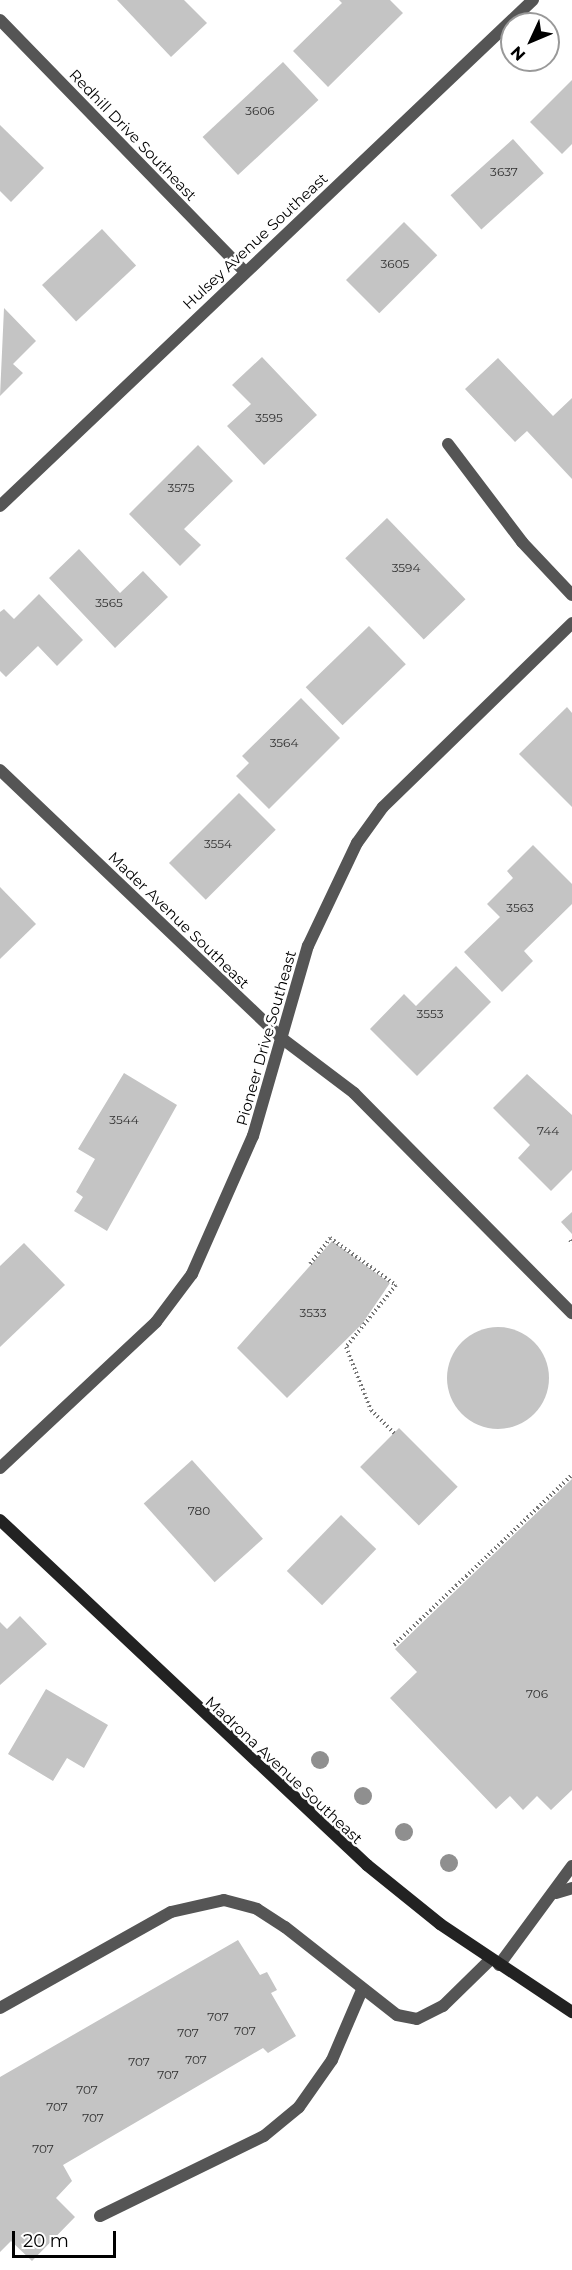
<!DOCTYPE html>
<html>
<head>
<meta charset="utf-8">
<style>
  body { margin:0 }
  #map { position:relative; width:572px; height:2270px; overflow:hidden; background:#fff; font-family:Montserrat,sans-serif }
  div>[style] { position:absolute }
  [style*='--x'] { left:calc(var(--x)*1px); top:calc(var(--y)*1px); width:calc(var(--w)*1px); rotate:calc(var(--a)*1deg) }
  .building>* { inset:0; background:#c4c4c4; transform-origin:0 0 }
  .round { border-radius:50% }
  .path>* { height:4px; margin-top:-2px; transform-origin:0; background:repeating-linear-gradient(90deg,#777 0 1.5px,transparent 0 4.5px) }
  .lane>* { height:12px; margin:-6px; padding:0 6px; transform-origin:6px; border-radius:6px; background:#555 }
  .street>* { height:12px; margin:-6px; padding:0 6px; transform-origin:6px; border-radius:6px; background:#555 }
  .secondary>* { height:12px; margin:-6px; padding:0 6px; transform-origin:6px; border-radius:6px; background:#222 }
  .trees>* { width:18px; height:18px; margin:-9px; border-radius:50%; background:#8f8f8f }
  span { translate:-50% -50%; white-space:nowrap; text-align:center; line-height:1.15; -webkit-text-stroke:5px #fff; paint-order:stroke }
  .number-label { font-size:12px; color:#313131 }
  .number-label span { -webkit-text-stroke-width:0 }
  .street-label { font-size:15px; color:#000 }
  .north { position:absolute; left:500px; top:12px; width:60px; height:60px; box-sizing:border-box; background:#fff; border:2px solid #999; border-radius:50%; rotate:226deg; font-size:16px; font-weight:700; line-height:24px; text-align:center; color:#000 }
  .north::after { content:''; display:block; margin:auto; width:21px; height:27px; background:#000; clip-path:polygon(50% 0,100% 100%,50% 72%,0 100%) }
  .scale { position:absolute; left:12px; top:2231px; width:104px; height:27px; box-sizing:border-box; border:3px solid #000; border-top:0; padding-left:8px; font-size:18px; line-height:21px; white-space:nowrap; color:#000; -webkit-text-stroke:4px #fff; paint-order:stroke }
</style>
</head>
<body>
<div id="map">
  <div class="building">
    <i style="clip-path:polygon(117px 0,184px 0,207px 23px,171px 57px)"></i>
    <i style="clip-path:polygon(339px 0,390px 0,403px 13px,328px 87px,293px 51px,342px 3px)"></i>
    <i style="left:283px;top:62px;width:52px;height:110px;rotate:47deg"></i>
    <i style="clip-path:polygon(572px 80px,572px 144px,562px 154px,530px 122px)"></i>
    <i style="clip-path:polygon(0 125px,44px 168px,11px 202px,0 191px)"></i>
    <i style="left:513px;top:139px;width:46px;height:84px;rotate:48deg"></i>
    <i style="left:404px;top:222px;width:47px;height:82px;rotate:45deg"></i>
    <i style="left:102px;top:229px;width:50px;height:82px;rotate:47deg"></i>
    <i style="clip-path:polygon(4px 308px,36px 341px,13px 364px,23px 373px,0 396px)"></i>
    <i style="clip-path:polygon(262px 357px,317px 415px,264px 465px,227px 426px,251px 404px,232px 385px)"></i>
    <i style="clip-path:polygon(498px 358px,553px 416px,572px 398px,572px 479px,527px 431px,515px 442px,465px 389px)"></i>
    <i style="clip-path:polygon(198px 445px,233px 481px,184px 529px,201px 545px,180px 566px,129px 514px)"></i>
    <i style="left:387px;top:518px;width:113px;height:58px;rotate:46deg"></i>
    <i style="clip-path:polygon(79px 549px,120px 593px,143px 571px,168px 597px,115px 648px,49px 578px)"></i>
    <i style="clip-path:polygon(39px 594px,83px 640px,57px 666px,38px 646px,6px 677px,0 671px,0 612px,4px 609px,14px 619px)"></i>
    <i style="left:369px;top:626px;width:53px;height:88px;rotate:46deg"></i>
    <i style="clip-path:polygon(301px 698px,340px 738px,269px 809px,236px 776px,249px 763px,242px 756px)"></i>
    <i style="clip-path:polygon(567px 707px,572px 713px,572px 807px,519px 754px)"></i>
    <i style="left:239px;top:793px;width:52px;height:99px;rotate:45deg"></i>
    <i style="clip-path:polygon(533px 845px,572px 884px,572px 904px,524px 951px,533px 961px,502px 992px,464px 952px,500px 917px,487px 904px,513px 878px,507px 871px)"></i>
    <i style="clip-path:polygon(0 887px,36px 924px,0 959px)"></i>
    <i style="clip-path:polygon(456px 966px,491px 1002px,417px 1076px,370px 1029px,404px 994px,416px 1006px)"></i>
    <i style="clip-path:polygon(124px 1073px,177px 1105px,107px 1231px,74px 1211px,83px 1197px,76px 1192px,95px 1159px,78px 1149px)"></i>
    <i style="clip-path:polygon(527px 1074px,572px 1115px,572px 1170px,551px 1191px,518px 1158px,530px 1145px,493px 1108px)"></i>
    <i style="clip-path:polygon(572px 1212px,572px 1234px,561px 1222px)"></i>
    <i style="clip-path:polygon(332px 1241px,390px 1283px,362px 1324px,287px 1398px,237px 1348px)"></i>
    <i style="clip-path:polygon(24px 1243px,65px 1285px,0 1347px,0 1266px)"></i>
    <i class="round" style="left:447px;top:1327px;width:102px;height:102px"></i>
    <i style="left:399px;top:1428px;width:83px;height:55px;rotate:45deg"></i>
    <i style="left:192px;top:1460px;width:106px;height:65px;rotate:48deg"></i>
    <i style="clip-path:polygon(572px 1479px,572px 1790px,551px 1810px,537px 1796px,523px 1810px,510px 1796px,496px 1809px,390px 1698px,417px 1672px,395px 1649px)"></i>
    <i style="left:341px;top:1515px;width:49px;height:78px;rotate:44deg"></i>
    <i style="clip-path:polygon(20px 1616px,47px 1644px,0 1685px,0 1622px,7px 1629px)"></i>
    <i style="clip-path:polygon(46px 1689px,108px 1725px,84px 1768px,67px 1758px,53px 1781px,8px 1754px)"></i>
    <i style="clip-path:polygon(238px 1940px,260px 1975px,267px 1972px,277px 1990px,271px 1993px,296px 2036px,268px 2053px,263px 2048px,63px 2165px,72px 2181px,56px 2198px,75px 2217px,32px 2261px,11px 2241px,0 2252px,0 2077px)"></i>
  </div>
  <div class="path">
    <i style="--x:570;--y:1240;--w:4;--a:56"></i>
    <i style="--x:310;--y:1264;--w:33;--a:-52"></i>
    <i style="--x:330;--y:1238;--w:81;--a:35.5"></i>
    <i style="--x:396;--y:1285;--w:80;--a:128.9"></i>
    <i style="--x:346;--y:1347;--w:68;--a:68.4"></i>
    <i style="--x:371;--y:1410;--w:33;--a:45"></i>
    <i style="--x:394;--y:1645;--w:246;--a:-43.7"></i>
  </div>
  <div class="lane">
    <i style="--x:556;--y:1893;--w:17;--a:-17"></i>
    <i style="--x:499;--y:1965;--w:123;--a:-53.6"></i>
    <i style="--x:0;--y:2008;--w:196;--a:-29.3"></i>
    <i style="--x:171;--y:1912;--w:54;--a:-12.8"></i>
    <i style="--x:224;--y:1900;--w:34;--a:15"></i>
    <i style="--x:257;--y:1909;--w:33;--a:33"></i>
    <i style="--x:285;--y:1927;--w:142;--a:38.2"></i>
    <i style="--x:397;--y:2015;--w:20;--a:11"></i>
    <i style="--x:417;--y:2019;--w:29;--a:-27"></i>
    <i style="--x:443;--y:2006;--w:67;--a:-44.4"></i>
    <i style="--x:100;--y:2216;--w:182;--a:-26"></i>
    <i style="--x:264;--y:2136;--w:45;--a:-39.6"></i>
    <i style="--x:299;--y:2107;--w:57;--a:-54.9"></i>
    <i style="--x:332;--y:2060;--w:76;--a:-66.8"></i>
  </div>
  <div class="street">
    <i style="--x:0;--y:20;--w:350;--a:45.8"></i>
    <i style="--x:448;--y:444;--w:123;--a:52.9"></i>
    <i style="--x:522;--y:542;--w:73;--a:46.7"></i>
    <i style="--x:0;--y:506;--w:735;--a:-43.51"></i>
    <i style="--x:0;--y:770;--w:392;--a:43.6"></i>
    <i style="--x:284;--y:1040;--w:88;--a:37.1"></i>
    <i style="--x:354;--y:1093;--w:310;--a:45.3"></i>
    <i style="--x:0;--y:1468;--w:214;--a:-43.1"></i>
    <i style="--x:156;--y:1322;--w:60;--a:-53.1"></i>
    <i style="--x:192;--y:1274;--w:151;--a:-66.2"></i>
    <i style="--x:253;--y:1136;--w:198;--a:-73.9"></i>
    <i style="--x:308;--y:946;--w:114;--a:-64.6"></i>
    <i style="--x:357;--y:843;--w:44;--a:-54.2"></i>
    <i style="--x:383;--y:807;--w:264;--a:-44.2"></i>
  </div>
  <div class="secondary">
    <i style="--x:0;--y:1520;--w:504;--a:43.23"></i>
    <i style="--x:367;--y:1865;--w:94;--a:38.9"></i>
    <i style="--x:440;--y:1924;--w:159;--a:33.7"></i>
  </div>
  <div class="trees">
    <i style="left:320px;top:1760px"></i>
    <i style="left:363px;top:1796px"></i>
    <i style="left:404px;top:1832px"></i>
    <i style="left:449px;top:1863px"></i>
  </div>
  <div class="number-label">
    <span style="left:260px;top:111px">3606</span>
    <span style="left:504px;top:172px">3637</span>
    <span style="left:395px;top:264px">3605</span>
    <span style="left:269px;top:418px">3595</span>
    <span style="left:181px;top:488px">3575</span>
    <span style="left:406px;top:568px">3594</span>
    <span style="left:109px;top:603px">3565</span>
    <span style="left:284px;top:743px">3564</span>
    <span style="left:218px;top:844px">3554</span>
    <span style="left:520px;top:908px">3563</span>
    <span style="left:430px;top:1014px">3553</span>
    <span style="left:124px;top:1120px">3544</span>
    <span style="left:548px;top:1131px">744</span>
    <span style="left:313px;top:1313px">3533</span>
    <span style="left:199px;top:1511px">780</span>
    <span style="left:537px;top:1694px">706</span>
    <span style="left:218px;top:2017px">707</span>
    <span style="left:245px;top:2031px">707</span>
    <span style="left:188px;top:2033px">707</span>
    <span style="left:196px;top:2060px">707</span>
    <span style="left:139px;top:2062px">707</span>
    <span style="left:168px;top:2075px">707</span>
    <span style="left:87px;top:2090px">707</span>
    <span style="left:57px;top:2107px">707</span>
    <span style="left:93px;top:2118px">707</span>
    <span style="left:43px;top:2149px">707</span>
  </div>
  <div class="street-label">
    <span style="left:133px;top:135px;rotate:46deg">Redhill Drive Southeast</span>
    <span style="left:255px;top:241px;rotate:-43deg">Hulsey Avenue Southeast</span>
    <span style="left:179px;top:920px;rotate:44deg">Mader Avenue Southeast</span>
    <span style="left:266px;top:1038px;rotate:-74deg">Pioneer Drive Southeast</span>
    <span style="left:284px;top:1770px;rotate:43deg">Madrona Avenue Southeast</span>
  </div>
  <div class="north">N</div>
  <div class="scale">20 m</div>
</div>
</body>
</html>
